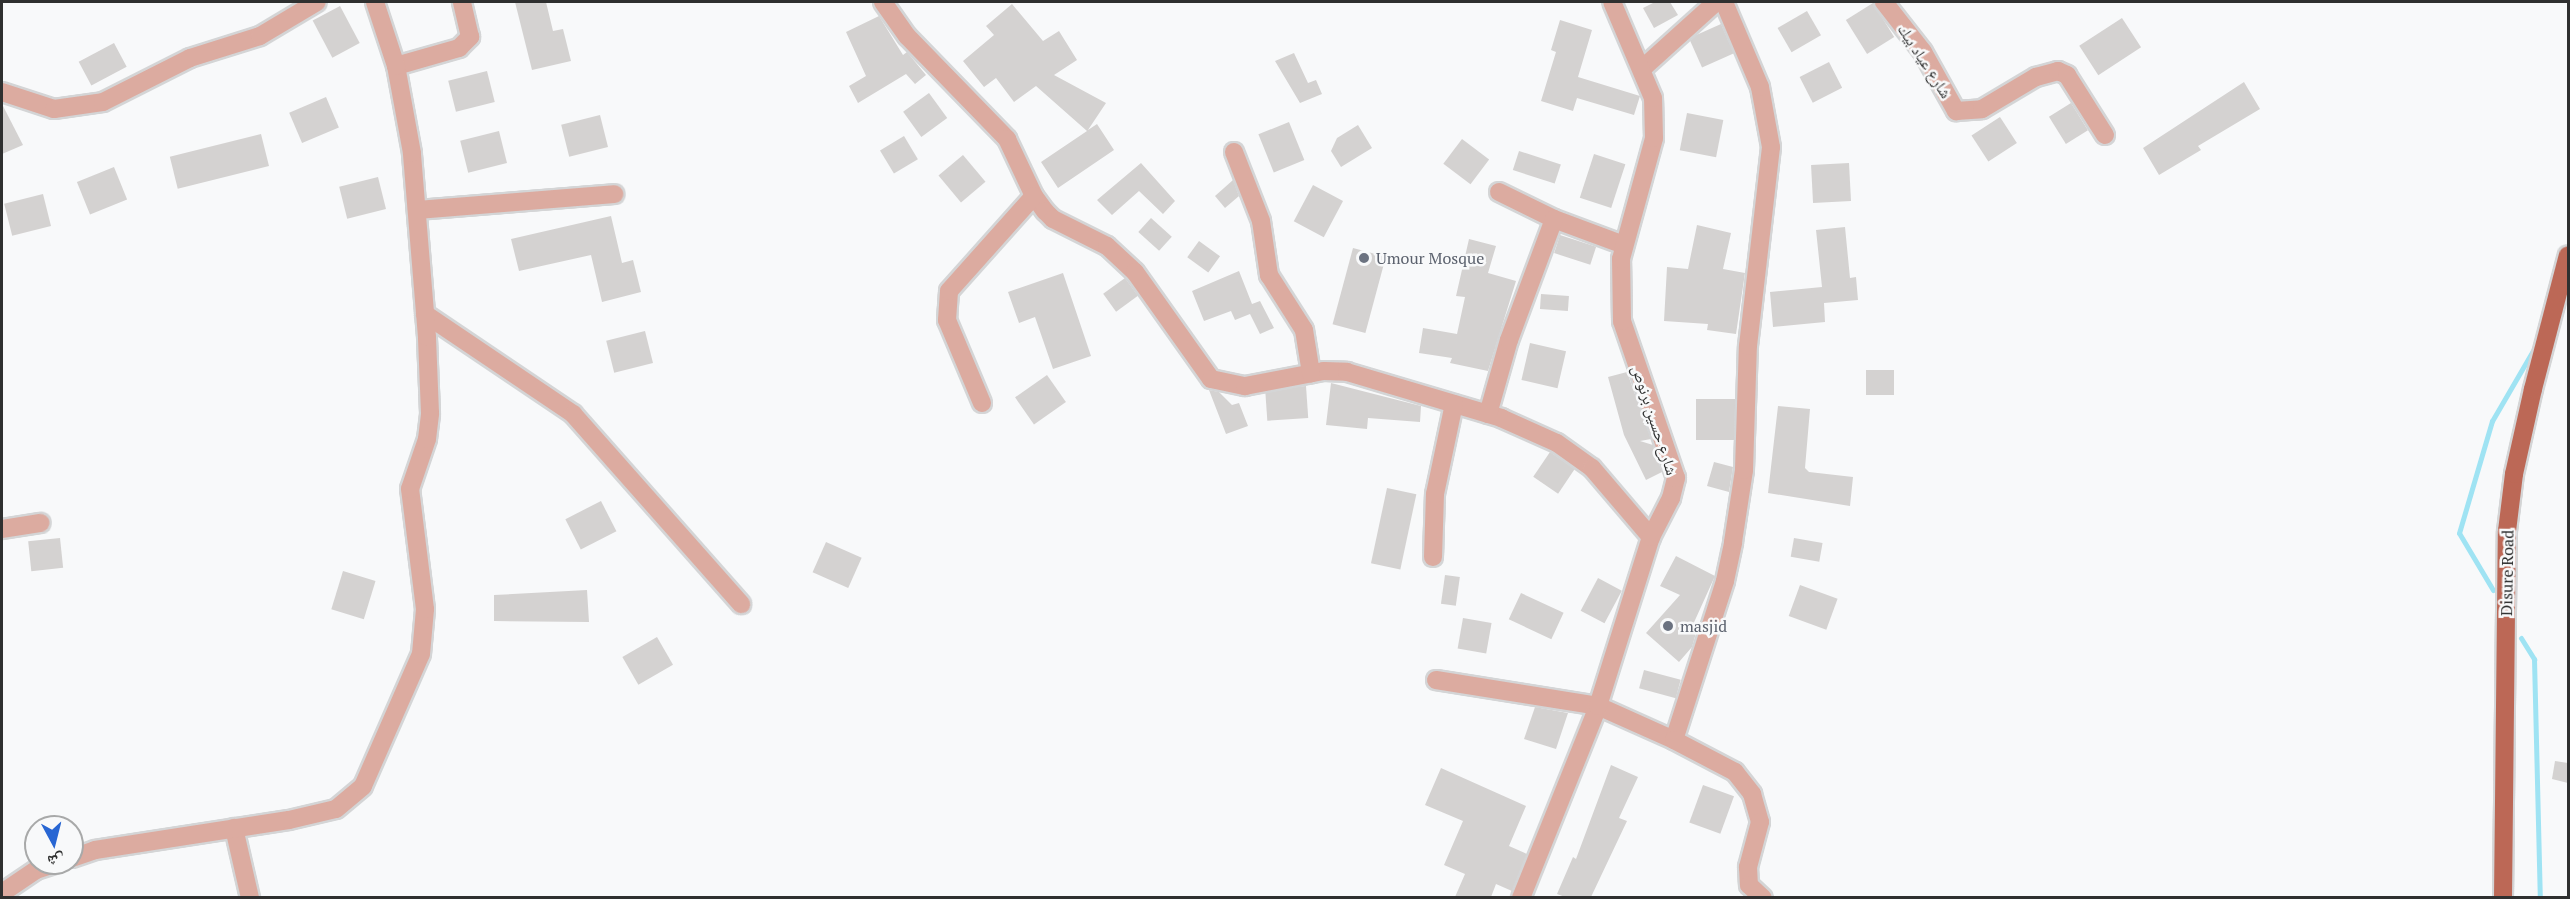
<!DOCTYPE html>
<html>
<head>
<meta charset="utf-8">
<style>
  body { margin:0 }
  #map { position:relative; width:2570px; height:899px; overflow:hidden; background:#f8f9fa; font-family:"PT Serif","Noto Naskh Arabic",serif }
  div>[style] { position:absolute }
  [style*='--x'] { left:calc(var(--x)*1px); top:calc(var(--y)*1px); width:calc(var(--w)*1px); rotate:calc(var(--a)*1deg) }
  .stream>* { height:5px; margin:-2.5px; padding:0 2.5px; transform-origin:2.5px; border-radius:2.5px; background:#9fe3f3 }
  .building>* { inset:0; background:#d4d2d1; transform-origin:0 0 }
  .roads { filter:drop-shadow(2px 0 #d4d5d6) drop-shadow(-2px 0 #d4d5d6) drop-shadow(0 2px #d4d5d6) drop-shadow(0 -2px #d4d5d6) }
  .minor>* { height:18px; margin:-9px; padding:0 9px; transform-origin:9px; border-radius:9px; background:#dcaba0 }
  .major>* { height:18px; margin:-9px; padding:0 9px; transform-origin:9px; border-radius:9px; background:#bc6856 }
  .dots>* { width:16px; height:16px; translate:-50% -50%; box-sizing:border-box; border:3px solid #f8f9fa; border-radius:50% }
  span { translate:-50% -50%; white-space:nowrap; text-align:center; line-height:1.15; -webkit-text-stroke:5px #f8f9fa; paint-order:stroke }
  .street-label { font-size:16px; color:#2f3030 }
  .worship-label { font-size:16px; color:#5b616d }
  .left { translate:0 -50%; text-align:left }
  .frame { position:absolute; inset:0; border:3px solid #2f3030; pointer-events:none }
  .north { position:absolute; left:24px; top:815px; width:60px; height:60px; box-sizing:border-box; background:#f8f9fa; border:2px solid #a8a9a9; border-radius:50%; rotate:173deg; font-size:16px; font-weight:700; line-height:24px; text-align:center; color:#2f3030 }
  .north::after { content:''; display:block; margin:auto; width:21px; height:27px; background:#2866d3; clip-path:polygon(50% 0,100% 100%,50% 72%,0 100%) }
</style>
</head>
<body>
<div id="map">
  <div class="stream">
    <i style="--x:2493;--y:590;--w:66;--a:-120.8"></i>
    <i style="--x:2459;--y:533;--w:117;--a:-73.6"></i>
    <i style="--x:2492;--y:421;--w:91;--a:-59.8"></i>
    <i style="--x:2521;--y:638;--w:25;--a:58"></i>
    <i style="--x:2534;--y:659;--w:239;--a:88.6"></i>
  </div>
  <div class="building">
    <i style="clip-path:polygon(515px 2px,546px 2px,553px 31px,563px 29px,571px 61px,532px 70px)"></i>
    <i style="clip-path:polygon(1655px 2px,1670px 2px,1678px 15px,1654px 28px,1643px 8px)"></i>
    <i style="left:1873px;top:3px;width:40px;height:32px;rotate:58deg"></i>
    <i style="clip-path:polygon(1012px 4px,1043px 41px,1059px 31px,1077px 60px,1054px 75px,1106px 103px,1088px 130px,1097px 124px,1114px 150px,1058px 188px,1041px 162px,1087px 131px,1036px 86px,1014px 102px,996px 78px,984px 87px,963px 61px,994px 35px,986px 26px)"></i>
    <i style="left:340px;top:6px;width:42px;height:31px;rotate:62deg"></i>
    <i style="left:1807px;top:11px;width:28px;height:34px;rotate:60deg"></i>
    <i style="clip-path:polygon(879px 16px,903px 55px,907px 52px,926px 75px,915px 84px,906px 74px,858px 103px,849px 86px,866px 76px,846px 32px)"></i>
    <i style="left:2122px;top:18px;width:35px;height:51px;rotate:57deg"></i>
    <i style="clip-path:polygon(1560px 20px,1592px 30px,1578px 77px,1640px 96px,1634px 115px,1577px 98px,1573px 111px,1541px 101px,1556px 52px,1551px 50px)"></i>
    <i style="left:1721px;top:24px;width:32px;height:35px;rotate:66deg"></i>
    <i style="left:114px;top:43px;width:27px;height:40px;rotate:62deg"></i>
    <i style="clip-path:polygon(1294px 53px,1308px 83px,1316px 80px,1322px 94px,1300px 103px,1275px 61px)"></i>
    <i style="left:1829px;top:62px;width:29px;height:33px;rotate:63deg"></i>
    <i style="left:487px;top:71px;width:32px;height:40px;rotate:76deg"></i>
    <i style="clip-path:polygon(2244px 82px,2260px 109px,2198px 146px,2201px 150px,2159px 175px,2143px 148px)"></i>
    <i style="left:929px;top:93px;width:31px;height:32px;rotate:54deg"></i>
    <i style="left:326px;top:97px;width:33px;height:40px;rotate:67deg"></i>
    <i style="left:2071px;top:103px;width:32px;height:26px;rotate:58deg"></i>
    <i style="clip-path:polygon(2px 104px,23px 145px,2px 154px)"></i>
    <i style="left:1687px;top:113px;width:37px;height:38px;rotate:11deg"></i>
    <i style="left:600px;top:115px;width:33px;height:40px;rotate:76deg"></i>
    <i style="left:2000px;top:117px;width:31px;height:34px;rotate:57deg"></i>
    <i style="left:1289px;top:122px;width:41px;height:33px;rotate:68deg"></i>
    <i style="clip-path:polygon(1358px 125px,1372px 148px,1341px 167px,1331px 151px,1337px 138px)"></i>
    <i style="left:499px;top:131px;width:33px;height:40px;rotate:76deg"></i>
    <i style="left:261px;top:134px;width:33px;height:94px;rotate:76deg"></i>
    <i style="left:904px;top:136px;width:27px;height:28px;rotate:59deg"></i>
    <i style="left:1462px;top:139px;width:34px;height:31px;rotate:37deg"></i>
    <i style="left:1519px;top:151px;width:44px;height:20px;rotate:18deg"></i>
    <i style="left:1594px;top:154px;width:33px;height:46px;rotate:18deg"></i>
    <i style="left:963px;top:155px;width:35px;height:32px;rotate:50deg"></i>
    <i style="clip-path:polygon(1141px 163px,1175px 201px,1163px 214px,1139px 191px,1112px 215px,1097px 200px)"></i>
    <i style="left:1849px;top:163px;width:38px;height:38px;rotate:87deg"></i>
    <i style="left:114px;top:167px;width:35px;height:40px;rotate:68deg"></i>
    <i style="left:378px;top:177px;width:33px;height:40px;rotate:76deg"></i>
    <i style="clip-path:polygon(1233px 180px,1239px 196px,1225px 208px,1215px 196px)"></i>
    <i style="left:1313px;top:185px;width:34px;height:41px;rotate:28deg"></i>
    <i style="left:43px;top:194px;width:33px;height:40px;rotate:76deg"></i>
    <i style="clip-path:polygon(611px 216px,622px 263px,633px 260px,641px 292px,602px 302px,591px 255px,519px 271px,511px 239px)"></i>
    <i style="left:1151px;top:218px;width:28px;height:19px;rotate:42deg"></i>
    <i style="clip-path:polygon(1697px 225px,1731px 233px,1723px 269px,1745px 273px,1736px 334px,1707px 330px,1708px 324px,1664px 321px,1667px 267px,1688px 269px)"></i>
    <i style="clip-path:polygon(1845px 227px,1850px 278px,1856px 277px,1858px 300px,1824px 303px,1825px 322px,1773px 327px,1770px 292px,1822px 287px,1816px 230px)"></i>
    <i style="left:1560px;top:235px;width:38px;height:19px;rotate:18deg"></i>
    <i style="clip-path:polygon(1469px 239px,1496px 246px,1488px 273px,1516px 281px,1488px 371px,1450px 363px,1452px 358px,1419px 353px,1423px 328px,1457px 334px,1465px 297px,1456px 296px)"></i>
    <i style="left:1199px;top:241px;width:26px;height:20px;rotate:36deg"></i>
    <i style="left:1353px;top:248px;width:34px;height:79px;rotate:15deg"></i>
    <i style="clip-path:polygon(1239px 271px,1252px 304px,1260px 301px,1274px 328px,1260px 334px,1250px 314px,1235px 320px,1231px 311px,1204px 321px,1192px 291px)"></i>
    <i style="clip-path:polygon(1063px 273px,1091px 356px,1053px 369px,1035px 317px,1019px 323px,1008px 292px)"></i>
    <i style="left:1125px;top:278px;width:22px;height:27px;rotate:54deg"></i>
    <i style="left:1541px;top:294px;width:28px;height:15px;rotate:4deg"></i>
    <i style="left:645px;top:331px;width:33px;height:40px;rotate:76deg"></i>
    <i style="left:1530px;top:343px;width:37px;height:38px;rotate:13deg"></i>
    <i style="left:1866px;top:370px;width:28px;height:25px"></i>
    <i style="clip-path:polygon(1627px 372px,1651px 439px,1640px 441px,1653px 445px,1662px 472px,1646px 480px,1624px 435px,1608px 377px)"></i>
    <i style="left:1047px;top:375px;width:33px;height:39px;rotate:55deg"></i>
    <i style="clip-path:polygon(1331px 383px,1421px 406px,1420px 422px,1368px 418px,1367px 429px,1326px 425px)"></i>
    <i style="left:1306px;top:386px;width:32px;height:41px;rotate:86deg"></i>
    <i style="clip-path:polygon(1209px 390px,1219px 392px,1232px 405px,1239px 403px,1248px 426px,1226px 434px)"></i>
    <i style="left:1696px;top:399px;width:39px;height:41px"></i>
    <i style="clip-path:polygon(1778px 406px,1810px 409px,1805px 468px,1809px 472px,1853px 477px,1850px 506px,1768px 493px)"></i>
    <i style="left:1550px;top:452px;width:30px;height:30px;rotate:34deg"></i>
    <i style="clip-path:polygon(1714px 462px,1733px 467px,1729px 492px,1707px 486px)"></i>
    <i style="left:1387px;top:488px;width:30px;height:77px;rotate:12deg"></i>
    <i style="left:601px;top:501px;width:34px;height:40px;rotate:63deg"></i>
    <i style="left:60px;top:538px;width:30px;height:32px;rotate:84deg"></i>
    <i style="left:1794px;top:538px;width:29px;height:19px;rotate:10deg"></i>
    <i style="left:826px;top:542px;width:39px;height:33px;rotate:24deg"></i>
    <i style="clip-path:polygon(1676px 556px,1715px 576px,1691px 629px,1696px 633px,1692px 647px,1679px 662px,1646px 633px,1680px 595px,1660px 586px)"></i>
    <i style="left:343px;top:571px;width:34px;height:40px;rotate:17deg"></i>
    <i style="left:1445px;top:575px;width:15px;height:29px;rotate:8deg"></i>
    <i style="left:1598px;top:578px;width:27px;height:37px;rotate:28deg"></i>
    <i style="left:1800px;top:585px;width:40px;height:33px;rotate:20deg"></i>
    <i style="clip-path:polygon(587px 590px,589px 622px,494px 621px,494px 595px)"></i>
    <i style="left:1521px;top:593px;width:47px;height:29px;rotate:25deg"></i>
    <i style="left:1463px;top:618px;width:29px;height:31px;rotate:10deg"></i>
    <i style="left:657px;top:637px;width:32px;height:40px;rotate:60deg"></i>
    <i style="left:1644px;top:670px;width:38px;height:19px;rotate:15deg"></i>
    <i style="clip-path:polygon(1535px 707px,1568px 713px,1556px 749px,1524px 739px)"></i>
    <i style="clip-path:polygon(2555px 761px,2568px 763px,2568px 783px,2552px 779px)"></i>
    <i style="clip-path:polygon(1611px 765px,1638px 777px,1619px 818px,1627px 821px,1591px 897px,1565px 897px,1557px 894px,1573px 857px,1576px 859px)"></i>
    <i style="clip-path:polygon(1441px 768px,1526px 806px,1509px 846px,1527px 854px,1512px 891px,1496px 884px,1491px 897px,1455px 897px,1465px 874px,1444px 865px,1463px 821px,1425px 805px)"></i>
    <i style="left:1703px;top:785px;width:33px;height:40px;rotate:20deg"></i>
  </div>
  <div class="roads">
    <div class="minor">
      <i style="--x:883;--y:2;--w:42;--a:54.8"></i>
      <i style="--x:907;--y:36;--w:144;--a:45.8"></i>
      <i style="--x:1007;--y:139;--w:63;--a:64.7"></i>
      <i style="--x:1034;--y:196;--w:19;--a:54"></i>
      <i style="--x:1045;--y:211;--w:11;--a:45"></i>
      <i style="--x:1053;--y:219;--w:60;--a:26.6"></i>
      <i style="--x:1107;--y:246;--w:38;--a:43"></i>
      <i style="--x:1135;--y:272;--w:131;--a:54.6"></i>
      <i style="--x:1211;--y:379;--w:35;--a:12"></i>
      <i style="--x:1245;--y:386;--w:80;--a:-10.8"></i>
      <i style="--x:1324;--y:371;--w:23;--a:2"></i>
      <i style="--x:1347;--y:372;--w:161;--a:16.6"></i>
      <i style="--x:1501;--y:418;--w:61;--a:24.1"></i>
      <i style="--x:1557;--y:443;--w:43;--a:35.5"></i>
      <i style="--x:1592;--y:468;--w:91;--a:49.5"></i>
      <i style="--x:1884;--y:2;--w:63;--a:52"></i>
      <i style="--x:1923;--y:52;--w:68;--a:60.8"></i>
      <i style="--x:1956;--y:111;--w:26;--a:-4"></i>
      <i style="--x:1982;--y:109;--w:63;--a:-30.7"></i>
      <i style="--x:2036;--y:77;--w:23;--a:-15"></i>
      <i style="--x:2058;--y:71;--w:10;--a:24"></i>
      <i style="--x:2067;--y:75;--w:71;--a:57.7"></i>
      <i style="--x:396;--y:66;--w:66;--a:-15.9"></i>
      <i style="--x:459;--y:48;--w:16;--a:-45"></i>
      <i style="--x:470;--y:37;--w:36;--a:-103"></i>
      <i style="--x:1643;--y:68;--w:98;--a:-42.1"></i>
      <i style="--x:2;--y:92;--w:55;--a:18.1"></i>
      <i style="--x:54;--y:109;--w:49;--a:-8.1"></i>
      <i style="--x:103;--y:102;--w:97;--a:-26.8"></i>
      <i style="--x:190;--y:58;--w:73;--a:-17.4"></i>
      <i style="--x:260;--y:36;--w:66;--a:-30.8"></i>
      <i style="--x:1234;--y:152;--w:74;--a:68.6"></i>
      <i style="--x:1261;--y:221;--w:55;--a:81.6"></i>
      <i style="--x:1269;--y:275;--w:65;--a:57.5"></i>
      <i style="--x:1304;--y:330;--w:44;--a:80.8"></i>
      <i style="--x:1499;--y:192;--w:61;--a:26.1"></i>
      <i style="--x:1554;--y:219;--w:75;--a:20.4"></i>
      <i style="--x:417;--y:210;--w:198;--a:-4.6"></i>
      <i style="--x:425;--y:314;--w:179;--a:34"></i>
      <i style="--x:573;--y:414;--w:254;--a:48.5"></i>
      <i style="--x:982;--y:403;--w:90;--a:-112.9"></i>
      <i style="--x:947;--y:320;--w:29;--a:-86"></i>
      <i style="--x:949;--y:291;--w:127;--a:-48.2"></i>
      <i style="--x:1488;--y:414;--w:77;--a:-74.2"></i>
      <i style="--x:1509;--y:340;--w:129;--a:-69.6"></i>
      <i style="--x:2;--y:529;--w:39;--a:-9"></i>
      <i style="--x:1433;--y:557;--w:63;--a:-88.2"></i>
      <i style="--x:1435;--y:494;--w:92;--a:-78.1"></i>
      <i style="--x:1436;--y:680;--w:164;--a:9.1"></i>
      <i style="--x:1598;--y:706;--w:83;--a:24.1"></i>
      <i style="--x:1674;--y:740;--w:167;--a:-72.2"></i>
      <i style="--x:1725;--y:581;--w:40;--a:-78"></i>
      <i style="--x:1733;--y:542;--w:73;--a:-81.3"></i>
      <i style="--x:1744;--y:470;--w:124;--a:-88.2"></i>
      <i style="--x:1748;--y:346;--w:200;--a:-83.4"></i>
      <i style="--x:1771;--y:147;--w:61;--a:-100.4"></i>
      <i style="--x:1760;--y:87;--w:92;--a:-113"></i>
      <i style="--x:1674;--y:740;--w:69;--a:27.7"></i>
      <i style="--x:1735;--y:772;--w:28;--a:52"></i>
      <i style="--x:1752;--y:794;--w:29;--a:74"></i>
      <i style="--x:1760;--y:822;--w:47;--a:104.9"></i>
      <i style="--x:1748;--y:867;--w:18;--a:87"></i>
      <i style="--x:1749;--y:885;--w:19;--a:43"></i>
      <i style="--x:234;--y:828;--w:72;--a:77.1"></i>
      <i style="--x:72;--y:858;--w:24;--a:-19"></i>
      <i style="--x:95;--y:850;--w:196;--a:-8.8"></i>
      <i style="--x:289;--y:820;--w:48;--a:-13.2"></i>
      <i style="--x:336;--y:809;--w:35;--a:-40"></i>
      <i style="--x:363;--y:786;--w:144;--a:-66.3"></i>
      <i style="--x:421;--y:654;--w:45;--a:-84.9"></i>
      <i style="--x:425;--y:609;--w:121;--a:-97.1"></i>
      <i style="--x:410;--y:489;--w:53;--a:-71.2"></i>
      <i style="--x:427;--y:439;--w:26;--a:-83"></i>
      <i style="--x:430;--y:413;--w:76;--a:-92.3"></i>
      <i style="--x:427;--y:337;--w:185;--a:-94.7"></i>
      <i style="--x:412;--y:153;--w:88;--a:-100.4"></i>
      <i style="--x:396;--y:66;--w:67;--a:-108.2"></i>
      <i style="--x:2;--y:893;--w:41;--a:-34.1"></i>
      <i style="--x:36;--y:870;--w:22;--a:-18"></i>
      <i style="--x:1521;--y:898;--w:207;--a:-68.1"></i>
      <i style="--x:1598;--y:706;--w:177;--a:-72.6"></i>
      <i style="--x:1651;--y:537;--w:44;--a:-62.9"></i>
      <i style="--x:1671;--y:498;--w:21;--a:-76"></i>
      <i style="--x:1676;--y:478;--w:166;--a:-109"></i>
      <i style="--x:1622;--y:321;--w:62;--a:-90.9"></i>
      <i style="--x:1621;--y:259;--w:125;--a:-74.7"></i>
      <i style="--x:1654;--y:138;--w:40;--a:-91.4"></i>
      <i style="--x:1653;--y:98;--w:104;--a:-113.1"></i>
    </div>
    <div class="major">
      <i style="--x:2503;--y:898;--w:367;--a:-89.4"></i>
      <i style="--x:2507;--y:531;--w:57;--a:-83"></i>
      <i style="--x:2514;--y:474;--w:87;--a:-77.4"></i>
      <i style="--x:2533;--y:389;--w:138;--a:-75.4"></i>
    </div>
  </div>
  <div class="dots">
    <i style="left:1364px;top:258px;background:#6b7280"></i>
    <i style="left:1668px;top:626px;background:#6b7280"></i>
  </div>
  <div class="street-label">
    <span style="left:1925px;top:61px;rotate:57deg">شارع عياد بيك</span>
    <span style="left:1655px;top:420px;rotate:72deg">شارع حسين برنوص</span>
    <span style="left:2507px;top:573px;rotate:-89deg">Disure Road</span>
  </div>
  <div class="worship-label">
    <span class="left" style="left:1376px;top:258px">Umour Mosque</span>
    <span class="left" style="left:1680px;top:626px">masjid</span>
  </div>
  <div class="frame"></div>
  <div class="north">ش</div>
</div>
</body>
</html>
